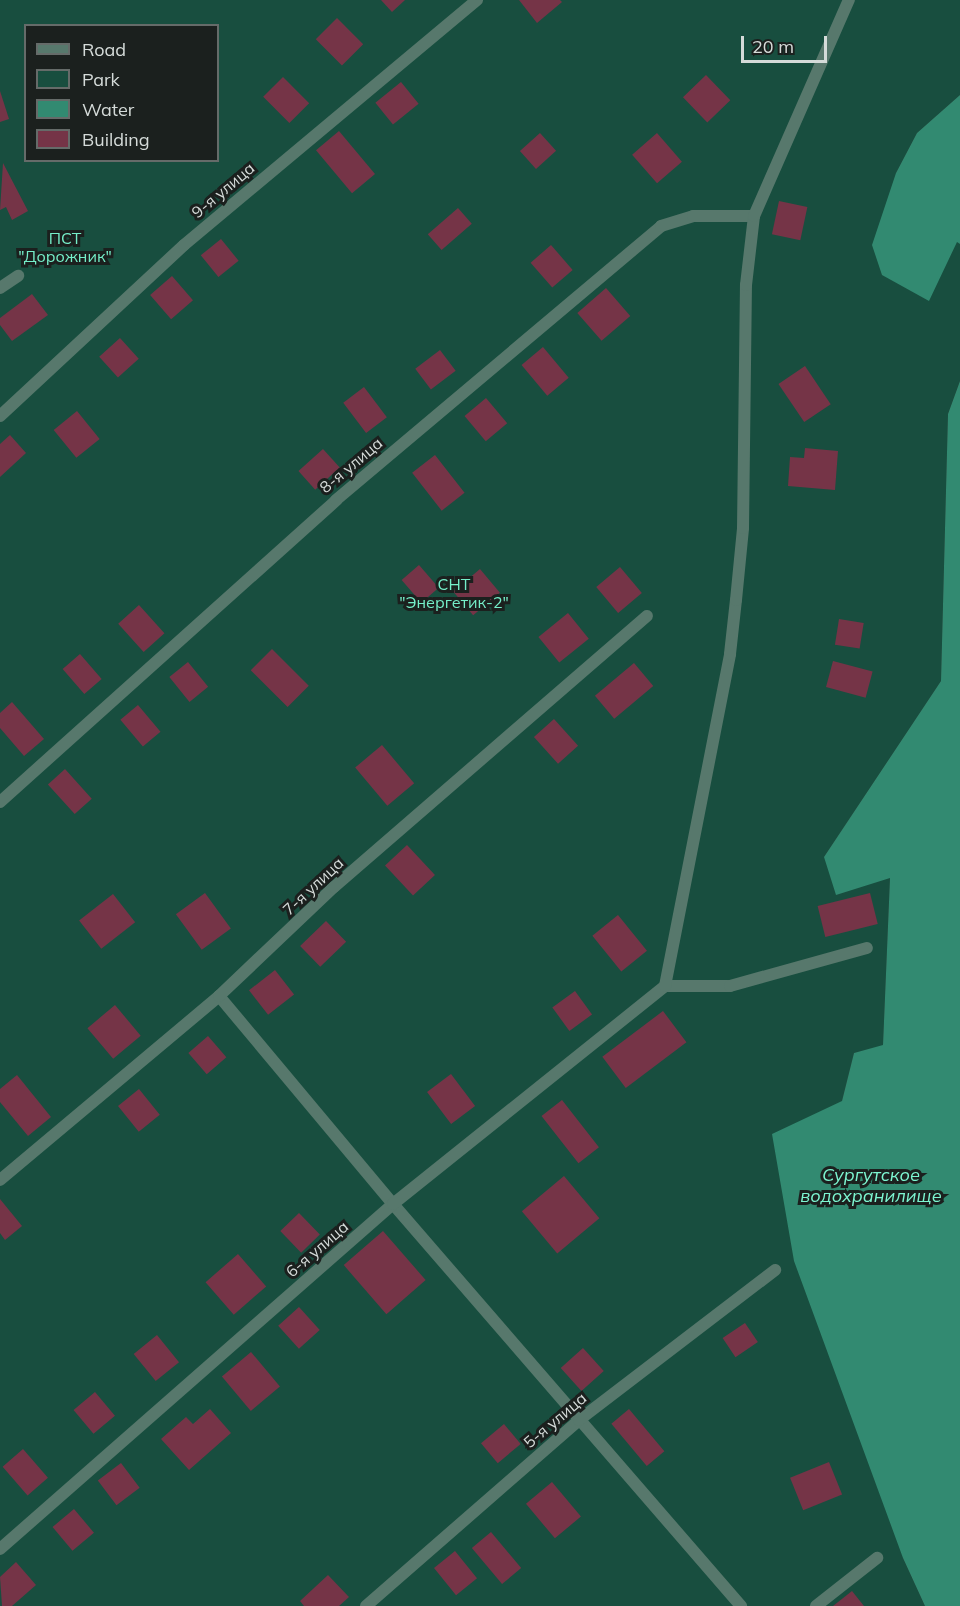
<!DOCTYPE html>
<html>
<head>
<meta charset="utf-8">
<style>
  body { margin:0 }
  #map { position:relative; width:960px; height:1606px; overflow:hidden; background:#303a36; font-family:Mulish,sans-serif }
  div>[style] { position:absolute }
  [style*='--x'] { left:calc(var(--x)*1px); top:calc(var(--y)*1px); width:calc(var(--w)*1px); rotate:calc(var(--a)*1deg) }
  .green>* { inset:0; background:#184e3f }
  .water>* { inset:0; background:#328a71 }
  .building>* { inset:0; background:#753447; transform-origin:0 0 }
  .service>* { height:12px; margin:-6px; padding:0 6px; transform-origin:6px; border-radius:6px; background:#57786c }
  .minor>* { height:12px; margin:-6px; padding:0 6px; transform-origin:6px; border-radius:6px; background:#57786c }
  span { translate:-50% -50%; white-space:nowrap; text-align:center; line-height:1.15; -webkit-text-stroke:6px #1b201e; paint-order:stroke }
  .street-label { font-size:16px; color:#d5dbd9 }
  .park-label { font-size:16px; color:#75efc9 }
  .water-label { font-size:18px; color:#7df6d1; font-style:italic }
  .legend { position:absolute; left:24px; top:24px; width:195px; height:138px; box-sizing:border-box; background:#1b201e; border:2px solid #656b69; margin:0; padding:8px 10px; list-style:none; font-size:18px; color:#d5dbd9 }
  .legend li { display:flex; align-items:center; gap:12px; height:30px }
  .legend b { width:30px; border:2px solid #656b69 }
  .scale { position:absolute; left:741px; top:36px; width:86px; height:27px; box-sizing:border-box; border:3px solid #d5dbd9; border-top:0; padding-left:8px; font-size:18px; line-height:21px; white-space:nowrap; color:#d5dbd9; -webkit-text-stroke:4px #1b201e; paint-order:stroke }
</style>
</head>
<body>
<div id="map">
  <div class="green">
    <i style="clip-path:polygon(evenodd,0 0,960px 0,960px 95px,917px 133px,896px 173px,960px 244px,960px 381px,948px 414px,941px 681px,824px 857px,890px 878px,883px 1046px,854px 1053px,842px 1101px,903px 1558px,925px 1606px,0 1606px,0 0,26px 26px,218px 26px,218px 160px,26px 160px,26px 26px)"></i>
  </div>
  <div class="water">
    <i style="clip-path:polygon(960px 95px,960px 244px,957px 242px,929px 301px,882px 275px,872px 245px,896px 173px,917px 133px)"></i>
    <i style="clip-path:polygon(960px 381px,960px 1606px,925px 1606px,903px 1558px,794px 1261px,772px 1134px,842px 1101px,854px 1053px,883px 1045px,890px 878px,836px 895px,824px 857px,941px 681px,948px 414px)"></i>
  </div>
  <div class="building">
    <i style="clip-path:polygon(381px 0,405px 0,392px 12px)"></i>
    <i style="clip-path:polygon(519px 0,560px 0,562px 2px,537px 23px)"></i>
    <i style="left:337px;top:18px;width:37px;height:30px;rotate:45deg"></i>
    <i style="left:706px;top:75px;width:35px;height:32px;rotate:46deg"></i>
    <i style="left:283px;top:77px;width:37px;height:28px;rotate:45deg"></i>
    <i style="left:401px;top:82px;width:28px;height:33px;rotate:51deg"></i>
    <i style="clip-path:polygon(0 91px,9px 119px,0 122px)"></i>
    <i style="left:339px;top:131px;width:56px;height:30px;rotate:50deg"></i>
    <i style="left:540px;top:133px;width:24px;height:27px;rotate:48deg"></i>
    <i style="left:657px;top:133px;width:38px;height:33px;rotate:49deg"></i>
    <i style="clip-path:polygon(3px 163px,28px 211px,12px 220px,6px 207px,0 210px)"></i>
    <i style="left:779px;top:201px;width:29px;height:34px;rotate:12deg"></i>
    <i style="left:458px;top:208px;width:21px;height:40px;rotate:49deg"></i>
    <i style="left:221px;top:239px;width:28px;height:26px;rotate:51deg"></i>
    <i style="left:551px;top:245px;width:33px;height:27px;rotate:49deg"></i>
    <i style="left:172px;top:276px;width:32px;height:29px;rotate:49deg"></i>
    <i style="left:606px;top:288px;width:37px;height:38px;rotate:49deg"></i>
    <i style="clip-path:polygon(32px 294px,48px 315px,12px 341px,0 325px,0 318px)"></i>
    <i style="left:120px;top:338px;width:28px;height:28px;rotate:48deg"></i>
    <i style="left:543px;top:347px;width:40px;height:28px;rotate:50deg"></i>
    <i style="left:440px;top:350px;width:26px;height:31px;rotate:53deg"></i>
    <i style="left:805px;top:366px;width:46px;height:32px;rotate:56deg"></i>
    <i style="left:364px;top:387px;width:38px;height:26px;rotate:53deg"></i>
    <i style="left:486px;top:398px;width:33px;height:28px;rotate:50deg"></i>
    <i style="left:77px;top:411px;width:36px;height:30px;rotate:51deg"></i>
    <i style="clip-path:polygon(10px 435px,26px 453px,0 477px,0 444px)"></i>
    <i style="clip-path:polygon(805px 448px,838px 451px,835px 490px,788px 486px,790px 457px,804px 458px)"></i>
    <i style="left:323px;top:449px;width:25px;height:33px;rotate:48deg"></i>
    <i style="left:435px;top:455px;width:48px;height:29px;rotate:52deg"></i>
    <i style="left:419px;top:565px;width:30px;height:23px;rotate:49deg"></i>
    <i style="left:620px;top:567px;width:34px;height:31px;rotate:50deg"></i>
    <i style="left:480px;top:569px;width:31px;height:35px;rotate:50deg"></i>
    <i style="left:139px;top:605px;width:38px;height:28px;rotate:48deg"></i>
    <i style="left:568px;top:613px;width:33px;height:38px;rotate:51deg"></i>
    <i style="left:839px;top:619px;width:25px;height:26px;rotate:9deg"></i>
    <i style="left:272px;top:649px;width:52px;height:30px;rotate:45deg"></i>
    <i style="left:80px;top:654px;width:33px;height:23px;rotate:49deg"></i>
    <i style="left:833px;top:661px;width:41px;height:27px;rotate:15deg"></i>
    <i style="left:188px;top:662px;width:32px;height:24px;rotate:51deg"></i>
    <i style="left:634px;top:663px;width:30px;height:51px;rotate:50deg"></i>
    <i style="clip-path:polygon(12px 702px,44px 739px,24px 756px,0 728px,0 713px)"></i>
    <i style="left:138px;top:705px;width:35px;height:23px;rotate:50deg"></i>
    <i style="left:554px;top:719px;width:36px;height:27px;rotate:48deg"></i>
    <i style="left:382px;top:745px;width:50px;height:35px;rotate:50deg"></i>
    <i style="left:65px;top:769px;width:40px;height:23px;rotate:48deg"></i>
    <i style="left:407px;top:845px;width:41px;height:30px;rotate:47deg"></i>
    <i style="left:205px;top:893px;width:44px;height:36px;rotate:54deg"></i>
    <i style="left:870px;top:893px;width:32px;height:54px;rotate:76deg"></i>
    <i style="left:113px;top:894px;width:36px;height:43px;rotate:52deg"></i>
    <i style="left:618px;top:915px;width:46px;height:33px;rotate:51deg"></i>
    <i style="left:326px;top:921px;width:29px;height:36px;rotate:46deg"></i>
    <i style="left:275px;top:970px;width:31px;height:33px;rotate:52deg"></i>
    <i style="left:575px;top:991px;width:29px;height:28px;rotate:54deg"></i>
    <i style="left:115px;top:1005px;width:40px;height:36px;rotate:50deg"></i>
    <i style="left:663px;top:1011px;width:39px;height:76px;rotate:53deg"></i>
    <i style="left:208px;top:1036px;width:28px;height:26px;rotate:49deg"></i>
    <i style="left:451px;top:1074px;width:40px;height:30px;rotate:53deg"></i>
    <i style="clip-path:polygon(17px 1075px,51px 1117px,28px 1136px,0 1102px,0 1089px)"></i>
    <i style="left:139px;top:1089px;width:33px;height:27px;rotate:51deg"></i>
    <i style="left:562px;top:1100px;width:60px;height:26px;rotate:52deg"></i>
    <i style="left:564px;top:1176px;width:55px;height:55px;rotate:50deg"></i>
    <i style="clip-path:polygon(0 1199px,22px 1226px,5px 1240px,0 1233px)"></i>
    <i style="left:299px;top:1213px;width:30px;height:26px;rotate:46deg"></i>
    <i style="left:383px;top:1231px;width:65px;height:52px;rotate:49deg"></i>
    <i style="left:238px;top:1254px;width:43px;height:43px;rotate:49deg"></i>
    <i style="left:299px;top:1307px;width:31px;height:28px;rotate:48deg"></i>
    <i style="left:745px;top:1323px;width:23px;height:27px;rotate:56deg"></i>
    <i style="left:157px;top:1335px;width:35px;height:30px;rotate:51deg"></i>
    <i style="left:583px;top:1348px;width:31px;height:30px;rotate:48deg"></i>
    <i style="left:251px;top:1352px;width:45px;height:38px;rotate:50deg"></i>
    <i style="left:95px;top:1392px;width:31px;height:28px;rotate:50deg"></i>
    <i style="clip-path:polygon(210px 1409px,231px 1433px,189px 1470px,161px 1439px,186px 1417px,193px 1424px)"></i>
    <i style="left:629px;top:1409px;width:55px;height:23px;rotate:50deg"></i>
    <i style="left:504px;top:1424px;width:26px;height:30px;rotate:50deg"></i>
    <i style="left:23px;top:1449px;width:38px;height:27px;rotate:49deg"></i>
    <i style="left:829px;top:1462px;width:35px;height:42px;rotate:68deg"></i>
    <i style="left:121px;top:1463px;width:31px;height:29px;rotate:53deg"></i>
    <i style="left:552px;top:1482px;width:45px;height:34px;rotate:50deg"></i>
    <i style="left:74px;top:1509px;width:31px;height:28px;rotate:50deg"></i>
    <i style="left:491px;top:1532px;width:47px;height:25px;rotate:50deg"></i>
    <i style="left:455px;top:1551px;width:35px;height:27px;rotate:51deg"></i>
    <i style="clip-path:polygon(16px 1562px,36px 1585px,12px 1606px,2px 1606px,0 1577px)"></i>
    <i style="clip-path:polygon(328px 1575px,349px 1597px,339px 1606px,304px 1606px,300px 1601px)"></i>
    <i style="clip-path:polygon(852px 1591px,864px 1606px,833px 1606px)"></i>
  </div>
  <div class="service">
    <i style="--x:665;--y:986;--w:65;--a:0"></i>
    <i style="--x:730;--y:986;--w:142;--a:-15.5"></i>
  </div>
  <div class="minor">
    <i style="--x:0;--y:288;--w:22;--a:-34"></i>
    <i style="--x:0;--y:416;--w:251;--a:-42.9"></i>
    <i style="--x:184;--y:245;--w:382;--a:-39.9"></i>
    <i style="--x:0;--y:802;--w:452;--a:-41.9"></i>
    <i style="--x:336;--y:500;--w:425;--a:-40.1"></i>
    <i style="--x:661;--y:226;--w:34;--a:-17"></i>
    <i style="--x:693;--y:216;--w:61;--a:0"></i>
    <i style="--x:219;--y:996;--w:271;--a:50.1"></i>
    <i style="--x:393;--y:1204;--w:532;--a:49.12"></i>
    <i style="--x:0;--y:1180;--w:286;--a:-40"></i>
    <i style="--x:219;--y:996;--w:158;--a:-43.5"></i>
    <i style="--x:334;--y:887;--w:414;--a:-40.9"></i>
    <i style="--x:0;--y:1549;--w:523;--a:-41.28"></i>
    <i style="--x:393;--y:1204;--w:349;--a:-38.7"></i>
    <i style="--x:665;--y:986;--w:338;--a:-78.9"></i>
    <i style="--x:730;--y:654;--w:54;--a:-83.7"></i>
    <i style="--x:736;--y:600;--w:72;--a:-84.4"></i>
    <i style="--x:743;--y:528;--w:243;--a:-89.3"></i>
    <i style="--x:746;--y:285;--w:69;--a:-83.4"></i>
    <i style="--x:754;--y:216;--w:236;--a:-66.3"></i>
    <i style="--x:366;--y:1606;--w:283;--a:-41.1"></i>
    <i style="--x:579;--y:1420;--w:247;--a:-37.4"></i>
    <i style="--x:816;--y:1606;--w:78;--a:-38.2"></i>
  </div>
  <div class="street-label">
    <span style="left:223px;top:190px;rotate:-40deg">9-я улица</span>
    <span style="left:351px;top:465px;rotate:-40deg">8-я улица</span>
    <span style="left:313px;top:886px;rotate:-43deg">7-я улица</span>
    <span style="left:317px;top:1249px;rotate:-41deg">6-я улица</span>
    <span style="left:555px;top:1420px;rotate:-40deg">5-я улица</span>
  </div>
  <div class="park-label">
    <span style="left:65px;top:247px">ПСТ<br>"Дорожник"</span>
    <span style="left:454px;top:593px">СHТ<br>"Энергетик-2"</span>
  </div>
  <div class="water-label">
    <span style="left:871px;top:1186px">Сургутское<br>водохранилище</span>
  </div>
  <ul class="legend">
  <li><b style="height:8px;background:#57786c"></b>Road</li>
  <li><b style="height:16px;background:#184e3f"></b>Park</li>
  <li><b style="height:16px;background:#328a71"></b>Water</li>
  <li><b style="height:16px;background:#753447"></b>Building</li>
  </ul>
  <div class="scale">20 m</div>
</div>
</body>
</html>
